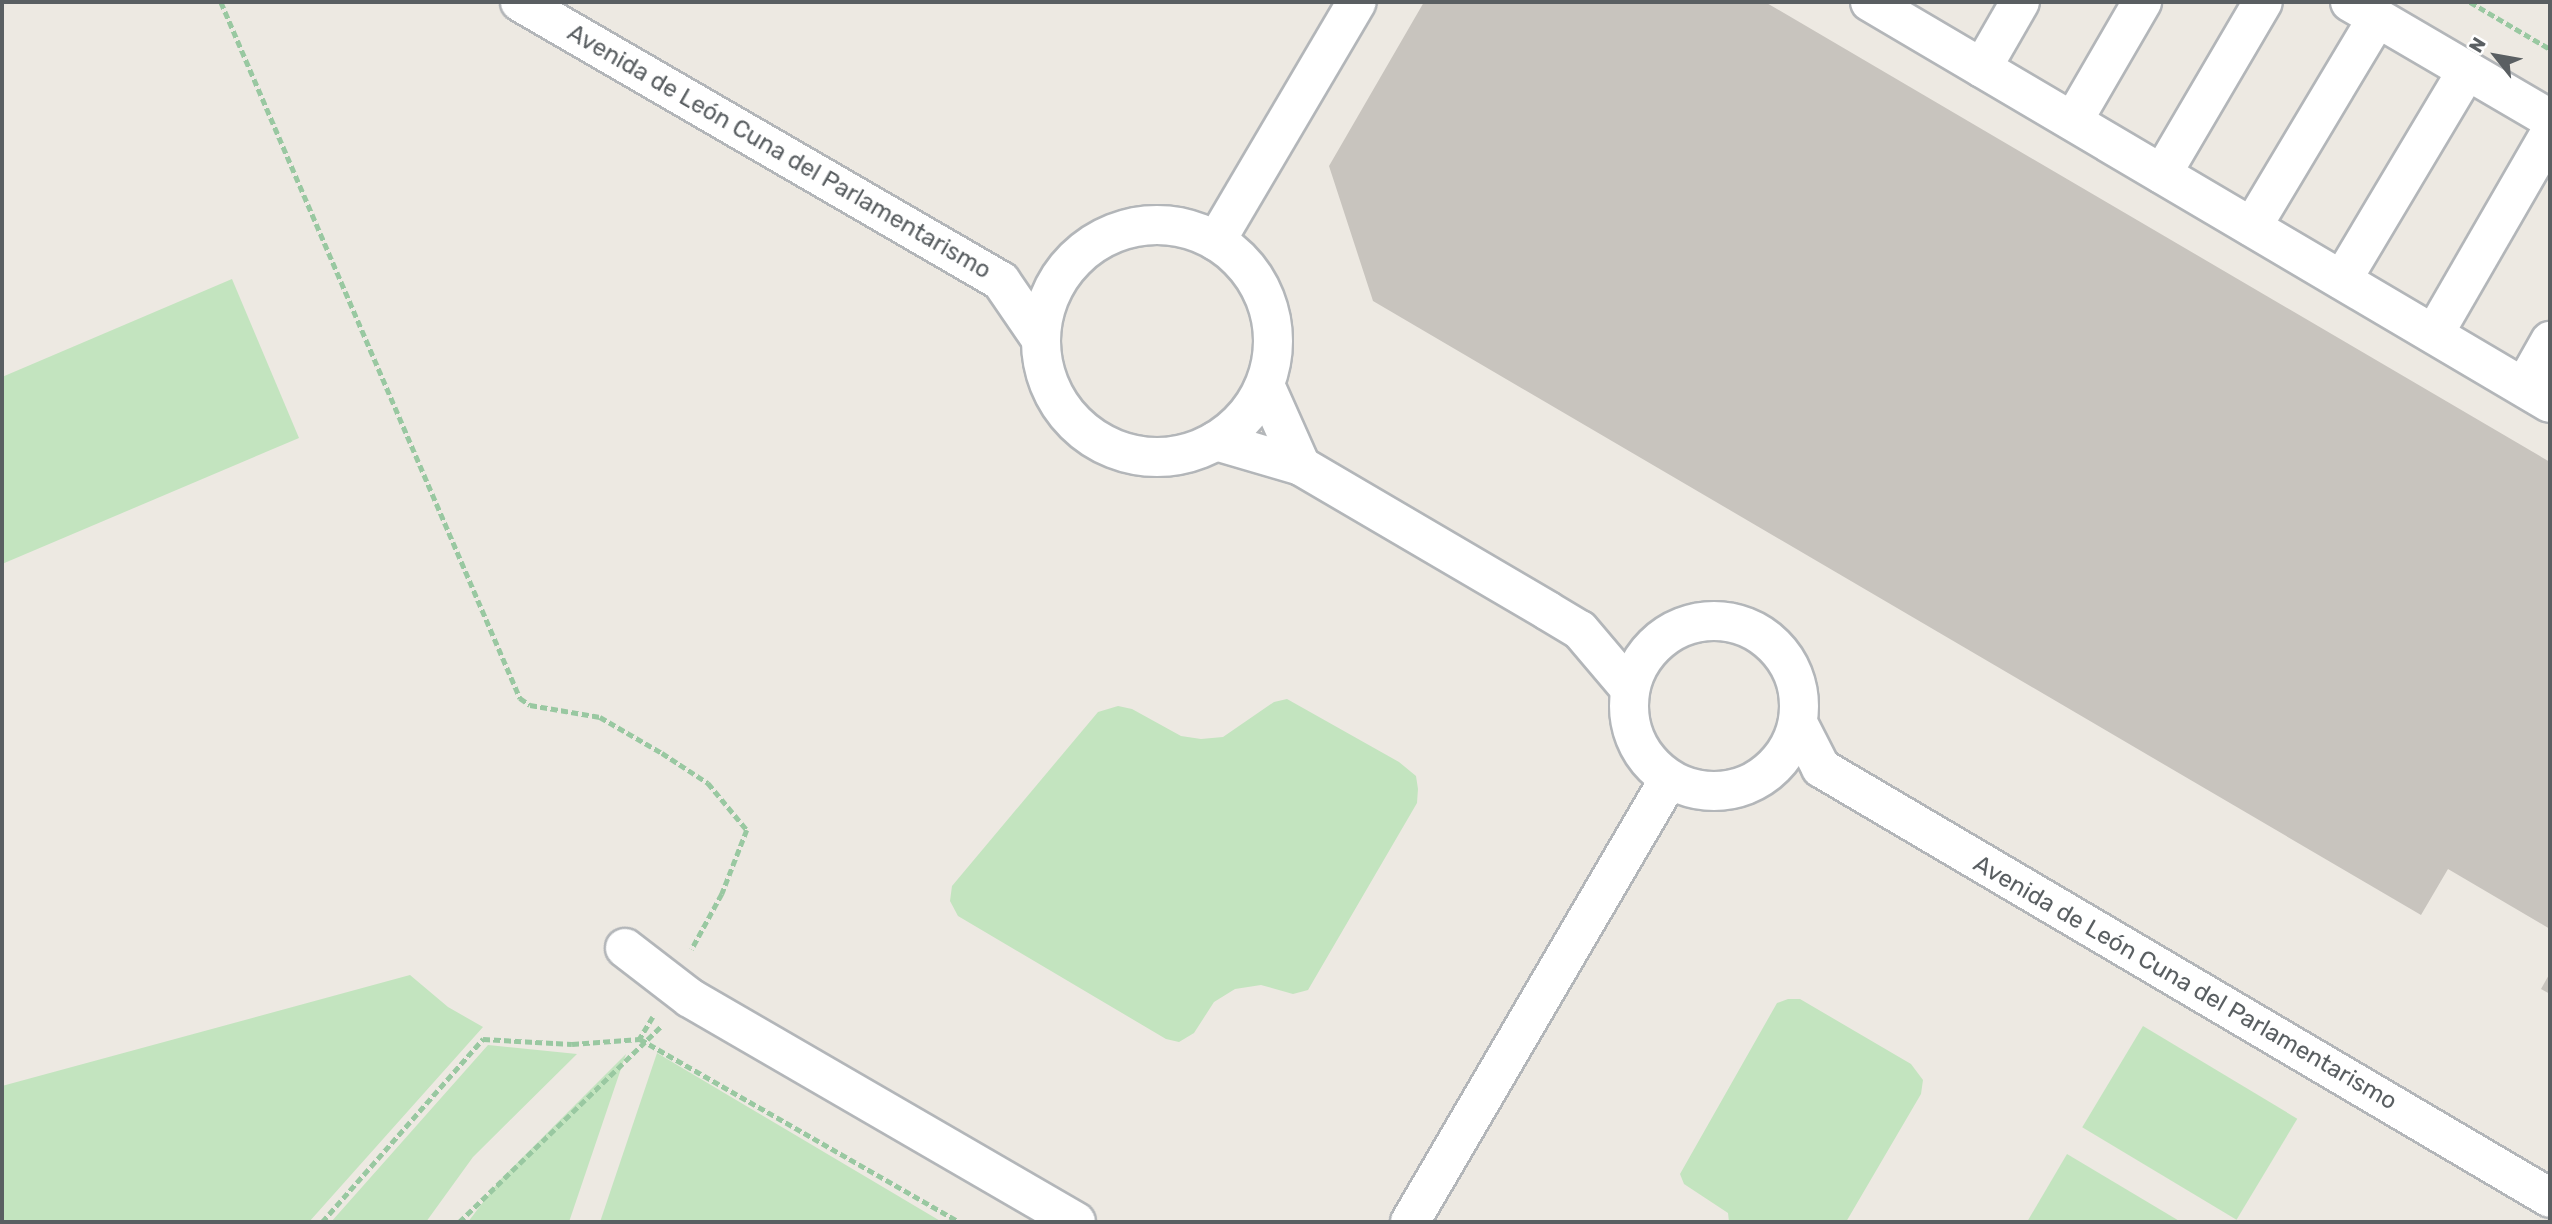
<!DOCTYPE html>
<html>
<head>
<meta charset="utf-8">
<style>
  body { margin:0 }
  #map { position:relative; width:2552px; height:1224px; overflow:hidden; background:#ede9e2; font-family:Rubik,sans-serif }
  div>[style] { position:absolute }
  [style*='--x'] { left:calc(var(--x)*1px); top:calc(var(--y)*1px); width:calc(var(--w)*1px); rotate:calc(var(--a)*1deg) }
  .green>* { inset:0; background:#c3e4bf; transform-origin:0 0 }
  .building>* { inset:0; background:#c8c4be }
  .path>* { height:4.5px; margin-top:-2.25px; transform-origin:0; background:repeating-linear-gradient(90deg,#99c8a1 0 7px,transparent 0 10.5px) }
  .roads { filter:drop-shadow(2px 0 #b3b6b9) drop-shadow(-2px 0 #b3b6b9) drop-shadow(0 2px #b3b6b9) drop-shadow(0 -2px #b3b6b9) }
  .minor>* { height:38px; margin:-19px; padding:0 19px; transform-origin:19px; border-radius:19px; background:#fff }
  .minor>.ring { margin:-19px; padding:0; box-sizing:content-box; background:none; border:38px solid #fff; border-radius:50% }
  span { translate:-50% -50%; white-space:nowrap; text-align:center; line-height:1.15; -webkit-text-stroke:6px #fff; paint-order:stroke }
  .street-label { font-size:24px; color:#5a5f62 }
  .frame { position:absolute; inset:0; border:4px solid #5a5f62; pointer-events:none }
  .north { position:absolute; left:2461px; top:21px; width:70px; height:70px; -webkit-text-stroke:5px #fff; paint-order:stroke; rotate:301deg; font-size:19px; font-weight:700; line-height:28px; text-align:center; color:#5a5f62 }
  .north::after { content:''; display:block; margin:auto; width:24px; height:32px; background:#5a5f62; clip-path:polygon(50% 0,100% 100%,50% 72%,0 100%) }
</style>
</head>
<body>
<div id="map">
  <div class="green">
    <i style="clip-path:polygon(232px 279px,299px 438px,2px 564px,2px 377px)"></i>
    <i style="clip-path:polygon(1287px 699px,1399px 762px,1416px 776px,1418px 789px,1417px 803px,1308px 990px,1293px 994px,1261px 985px,1235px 989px,1214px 1002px,1194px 1033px,1179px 1042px,1166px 1039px,958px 916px,950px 901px,952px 886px,1098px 712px,1118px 706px,1132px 709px,1181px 736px,1201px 739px,1223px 737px,1274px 702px)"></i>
    <i style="clip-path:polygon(410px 975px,448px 1007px,483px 1027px,309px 1222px,2px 1222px,2px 1086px)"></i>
    <i style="clip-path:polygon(1788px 999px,1800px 999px,1911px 1064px,1923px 1080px,1921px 1094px,1846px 1222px,1729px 1222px,1728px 1213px,1684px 1184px,1680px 1174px,1777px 1003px)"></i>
    <i style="left:2143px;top:1026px;width:180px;height:118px;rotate:31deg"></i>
    <i style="clip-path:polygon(488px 1045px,577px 1054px,473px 1157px,426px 1222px,331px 1222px)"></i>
    <i style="clip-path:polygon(657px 1053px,942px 1222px,600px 1222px)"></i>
    <i style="clip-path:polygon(626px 1054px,569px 1222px,468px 1222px,499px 1181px)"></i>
    <i style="clip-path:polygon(2067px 1154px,2181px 1222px,2027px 1222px)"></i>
  </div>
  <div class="building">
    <i style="clip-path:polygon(1424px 2px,1765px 2px,2550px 462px,2550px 929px,2448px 869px,2421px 915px,1373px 301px,1329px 166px)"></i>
    <i style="clip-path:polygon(2550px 973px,2550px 994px,2541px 989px)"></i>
  </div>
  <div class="path">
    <i style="--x:221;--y:2;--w:758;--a:66.75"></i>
    <i style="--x:520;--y:698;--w:12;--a:35"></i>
    <i style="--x:530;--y:705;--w:71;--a:9.7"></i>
    <i style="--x:600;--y:717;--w:72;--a:30.1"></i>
    <i style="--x:662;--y:753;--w:55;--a:33.1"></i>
    <i style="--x:708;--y:783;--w:61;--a:50.3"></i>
    <i style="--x:747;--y:830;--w:69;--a:111.3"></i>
    <i style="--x:722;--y:894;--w:63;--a:118.6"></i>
    <i style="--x:2470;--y:2;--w:93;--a:30.4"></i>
    <i style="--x:653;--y:1017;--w:26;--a:121"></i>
    <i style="--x:640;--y:1039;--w:368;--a:29.8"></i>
    <i style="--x:322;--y:1222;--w:244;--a:-48.7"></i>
    <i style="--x:483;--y:1039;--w:89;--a:3.2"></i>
    <i style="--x:572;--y:1044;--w:68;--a:-4.2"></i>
    <i style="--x:459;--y:1222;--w:283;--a:-44.1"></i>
  </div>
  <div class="roads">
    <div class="minor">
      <i style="--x:520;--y:2;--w:556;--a:30.12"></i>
      <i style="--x:1001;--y:281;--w:69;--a:55.6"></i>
      <i style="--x:1870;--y:2;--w:789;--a:30.53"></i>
      <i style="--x:2350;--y:2;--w:232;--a:30.3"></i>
      <i style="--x:1982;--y:68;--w:76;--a:-60.1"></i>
      <i style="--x:2073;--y:121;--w:138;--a:-59.9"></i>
      <i style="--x:2162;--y:174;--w:199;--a:-59.6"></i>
      <i class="ring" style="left:1041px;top:225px;width:194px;height:194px"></i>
      <i style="--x:2252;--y:227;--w:244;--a:-59.1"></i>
      <i style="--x:1216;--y:241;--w:277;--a:-59.5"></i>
      <i style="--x:2342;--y:280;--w:244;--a:-59.2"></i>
      <i style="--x:2434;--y:334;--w:232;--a:-60"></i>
      <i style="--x:1265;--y:385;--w:89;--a:66"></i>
      <i style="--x:2524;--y:387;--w:53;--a:-60.5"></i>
      <i style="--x:1216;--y:441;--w:89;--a:16.4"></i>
      <i style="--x:1301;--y:466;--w:286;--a:30.4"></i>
      <i style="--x:1548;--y:611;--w:37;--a:31"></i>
      <i style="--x:1580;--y:630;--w:77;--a:49.7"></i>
      <i class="ring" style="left:1629px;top:621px;width:132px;height:132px"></i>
      <i style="--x:1798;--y:723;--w:51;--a:62.9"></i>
      <i style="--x:1821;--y:768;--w:846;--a:30.53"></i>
      <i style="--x:625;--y:948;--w:82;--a:37.6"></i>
      <i style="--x:690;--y:998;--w:446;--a:30.1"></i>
      <i style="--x:1410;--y:1222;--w:513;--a:-59.69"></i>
    </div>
  </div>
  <div class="street-label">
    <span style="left:779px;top:152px;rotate:30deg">Avenida de León Cuna del Parlamentarismo</span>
    <span style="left:2185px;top:983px;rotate:30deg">Avenida de León Cuna del Parlamentarismo</span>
  </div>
  <div class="frame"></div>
  <div class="north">N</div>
</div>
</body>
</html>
